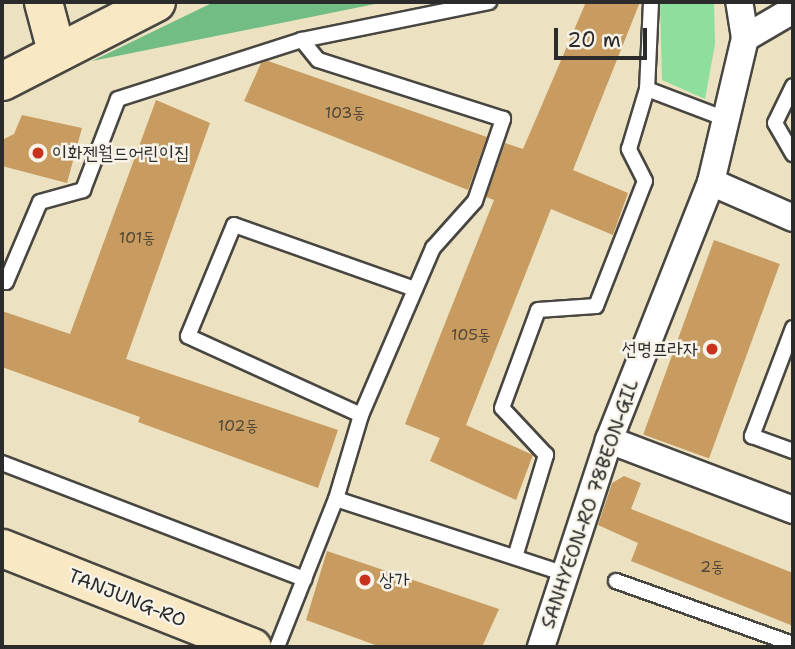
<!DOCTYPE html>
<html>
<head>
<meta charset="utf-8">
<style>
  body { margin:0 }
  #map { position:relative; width:795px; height:649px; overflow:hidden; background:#ece1c0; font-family:"Shantell Sans","Poor Story",sans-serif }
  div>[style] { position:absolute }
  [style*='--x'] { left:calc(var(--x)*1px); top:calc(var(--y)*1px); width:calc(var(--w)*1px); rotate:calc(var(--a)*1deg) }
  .green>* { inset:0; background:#8ede9d }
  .forest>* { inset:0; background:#72bd84 }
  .building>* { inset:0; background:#c89c60; transform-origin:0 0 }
  .roads { filter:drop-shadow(2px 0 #484641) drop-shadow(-2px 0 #484641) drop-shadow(0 2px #484641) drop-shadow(0 -2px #484641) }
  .lane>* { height:14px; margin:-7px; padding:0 7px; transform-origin:7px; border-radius:7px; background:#fff }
  .street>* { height:26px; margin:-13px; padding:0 13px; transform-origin:13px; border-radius:13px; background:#fff }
  .secondary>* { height:37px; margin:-18.5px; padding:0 18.5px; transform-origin:18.5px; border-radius:18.5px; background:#f8e8c3 }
  .dots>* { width:19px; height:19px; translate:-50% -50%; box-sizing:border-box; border:4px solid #f7f3e8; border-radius:50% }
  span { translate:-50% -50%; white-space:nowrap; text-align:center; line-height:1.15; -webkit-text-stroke:5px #f7f3e8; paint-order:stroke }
  .number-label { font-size:16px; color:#524738 }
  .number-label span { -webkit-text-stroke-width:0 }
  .poi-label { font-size:19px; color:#2b2b2b }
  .left { translate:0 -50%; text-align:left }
  .right { translate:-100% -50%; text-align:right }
  .street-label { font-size:19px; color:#2b2b2b }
  .frame { position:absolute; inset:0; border:4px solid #2b2b2b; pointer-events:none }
  .scale { position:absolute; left:554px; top:28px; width:93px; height:32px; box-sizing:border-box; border:4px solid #2b2b2b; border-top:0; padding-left:9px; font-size:21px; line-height:24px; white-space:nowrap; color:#2b2b2b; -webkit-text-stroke:5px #f7f3e8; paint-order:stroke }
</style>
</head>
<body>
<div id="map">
  <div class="green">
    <i style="clip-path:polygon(660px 2px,714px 2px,715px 44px,705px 99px,662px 80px)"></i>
  </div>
  <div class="forest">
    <i style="clip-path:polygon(214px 2px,385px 2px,92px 61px)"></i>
  </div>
  <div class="building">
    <i style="clip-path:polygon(586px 2px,640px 2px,573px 170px,628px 193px,613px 235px,551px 209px,466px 425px,533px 455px,516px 500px,430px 461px,440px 438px,405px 424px,494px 200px,486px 197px,505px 143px,523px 149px)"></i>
    <i style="clip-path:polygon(268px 61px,487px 137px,468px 190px,244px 101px,261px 63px)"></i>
    <i style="clip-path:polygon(156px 100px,210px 123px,126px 359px,338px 430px,318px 488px,138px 422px,140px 417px,2px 367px,2px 311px,70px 334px)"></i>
    <i style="clip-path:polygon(22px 115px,82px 128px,67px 183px,2px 166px,2px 140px,14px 134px)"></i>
    <i style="left:714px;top:240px;width:70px;height:207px;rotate:20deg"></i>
    <i style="clip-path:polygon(624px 476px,641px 483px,631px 509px,793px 573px,793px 626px,631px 561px,638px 543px,598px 525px,612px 483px)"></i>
    <i style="clip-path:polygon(327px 551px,499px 609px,482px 647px,381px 647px,306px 620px)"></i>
  </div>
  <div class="roads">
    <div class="lane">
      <i style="--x:651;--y:2;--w:87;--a:92.6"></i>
      <i style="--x:647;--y:89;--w:85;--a:20.8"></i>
      <i style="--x:793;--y:86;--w:41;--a:115.9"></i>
      <i style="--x:775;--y:123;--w:36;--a:60"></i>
      <i style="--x:2;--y:281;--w:4;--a:14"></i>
      <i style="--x:6;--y:282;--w:87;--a:-67"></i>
      <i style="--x:40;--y:202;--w:45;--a:-15.6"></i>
      <i style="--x:83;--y:190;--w:97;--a:-69"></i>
      <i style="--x:118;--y:99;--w:193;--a:-17.8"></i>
      <i style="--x:302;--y:40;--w:191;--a:-11.5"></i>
      <i style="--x:793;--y:328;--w:116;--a:110.8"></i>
      <i style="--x:752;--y:436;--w:44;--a:20.1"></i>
      <i style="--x:361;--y:415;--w:190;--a:-155.5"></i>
      <i style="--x:188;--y:336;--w:120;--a:-67.5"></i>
      <i style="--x:234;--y:225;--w:192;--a:19.5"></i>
      <i style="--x:2;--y:463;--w:324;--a:21"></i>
      <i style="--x:336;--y:499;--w:241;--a:18.1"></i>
      <i style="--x:515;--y:557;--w:107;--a:-73.1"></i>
      <i style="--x:546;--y:455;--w:64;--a:-133.1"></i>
      <i style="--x:502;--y:408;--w:104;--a:-69.8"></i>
      <i style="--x:538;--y:310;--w:58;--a:-3.9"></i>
      <i style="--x:596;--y:306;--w:134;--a:-68.6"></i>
      <i style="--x:645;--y:181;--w:36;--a:-117"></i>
      <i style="--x:629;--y:149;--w:63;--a:-73.3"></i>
      <i style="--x:616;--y:581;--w:188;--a:19.6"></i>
      <i style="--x:277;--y:647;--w:159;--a:-68.3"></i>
      <i style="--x:336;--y:499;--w:88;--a:-73.4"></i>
      <i style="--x:361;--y:415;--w:182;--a:-66.7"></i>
      <i style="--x:433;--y:248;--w:63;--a:-48.2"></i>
      <i style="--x:475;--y:201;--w:87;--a:-71.1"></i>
      <i style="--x:503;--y:119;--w:194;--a:-162.3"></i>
      <i style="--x:318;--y:60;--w:26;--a:-129"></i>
    </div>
    <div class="street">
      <i style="--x:745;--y:38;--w:56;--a:-30.3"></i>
      <i style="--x:711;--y:182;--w:90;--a:23.7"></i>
      <i style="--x:609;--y:440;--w:197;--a:20.8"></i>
      <i style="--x:541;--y:647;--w:218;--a:-71.8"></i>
      <i style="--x:609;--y:440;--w:277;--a:-68.4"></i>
      <i style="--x:711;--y:182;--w:148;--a:-76.7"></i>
      <i style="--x:745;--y:38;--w:36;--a:-99"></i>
    </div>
    <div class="secondary">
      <i style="--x:43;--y:2;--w:51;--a:75.1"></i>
      <i style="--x:2;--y:81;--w:173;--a:-27.2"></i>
      <i style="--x:2;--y:548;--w:269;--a:21.6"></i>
    </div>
  </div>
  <div class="dots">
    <i style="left:38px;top:153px;background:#c8321e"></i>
    <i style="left:712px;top:349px;background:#c8321e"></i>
    <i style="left:365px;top:580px;background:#c8321e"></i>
  </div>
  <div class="number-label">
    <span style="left:345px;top:113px">103동</span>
    <span style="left:137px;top:238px">101동</span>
    <span style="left:471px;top:335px">105동</span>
    <span style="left:238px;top:426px">102동</span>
    <span style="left:712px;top:567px">2동</span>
  </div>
  <div class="poi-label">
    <span class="left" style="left:52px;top:153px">이화젠월드어린이집</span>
    <span class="right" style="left:698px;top:349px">선명프라자</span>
    <span class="left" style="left:379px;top:580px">상가</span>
  </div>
  <div class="street-label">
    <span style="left:590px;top:504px;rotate:-71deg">SANHYEON-RO 78BEON-GIL</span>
    <span style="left:127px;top:598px;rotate:22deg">TANJUNG-RO</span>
  </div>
  <div class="frame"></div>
  <div class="scale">20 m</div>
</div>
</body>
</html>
